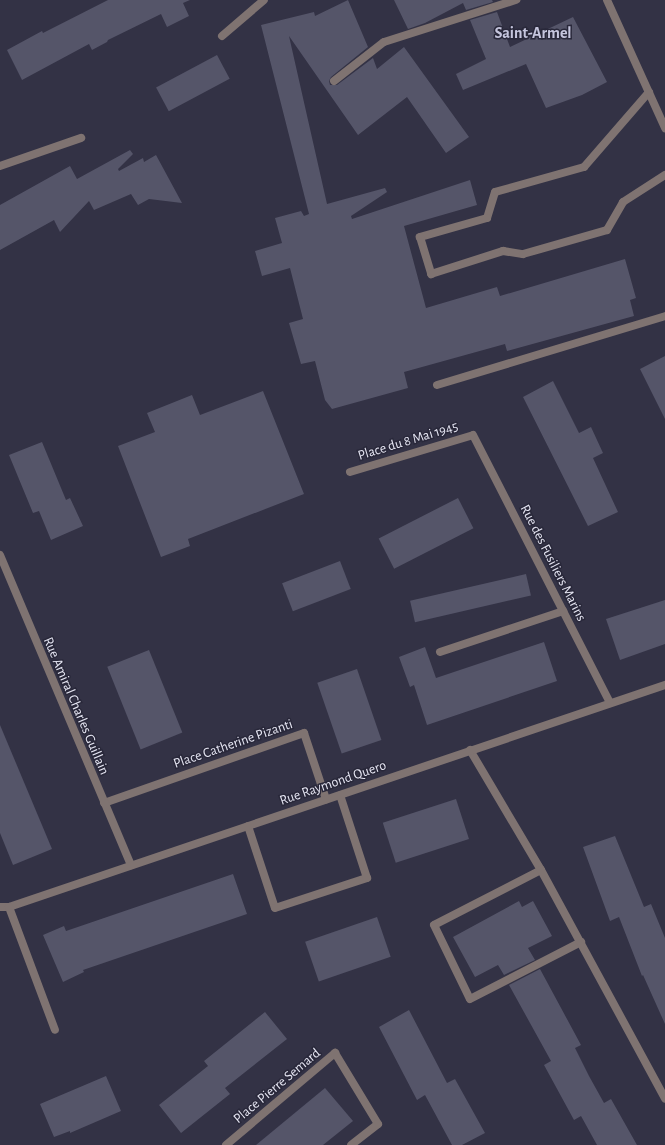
<!DOCTYPE html>
<html>
<head>
<meta charset="utf-8">
<style>
  body { margin:0 }
  #map { position:relative; width:665px; height:1145px; overflow:hidden; background:#333245; font-family:"Alegreya Sans",sans-serif }
  div>[style] { position:absolute }
  [style*='--x'] { left:calc(var(--x)*1px); top:calc(var(--y)*1px); width:calc(var(--w)*1px); rotate:calc(var(--a)*1deg) }
  .building>* { inset:0; background:#555569; transform-origin:0 0 }
  .service>* { height:8px; margin:-4px; padding:0 4px; transform-origin:4px; border-radius:4px; background:#7f7371 }
  .minor>* { height:8px; margin:-4px; padding:0 4px; transform-origin:4px; border-radius:4px; background:#7f7371 }
  .tertiary>* { height:8px; margin:-4px; padding:0 4px; transform-origin:4px; border-radius:4px; background:#7f7371 }
  span { translate:-50% -50%; white-space:nowrap; text-align:center; line-height:1.15; -webkit-text-stroke:3px #29283a; paint-order:stroke }
  .street-label { font-size:14px; color:#e6e6f3 }
  .quarter-label { font-size:16px; color:#c5c5dd; font-weight:700 }
</style>
</head>
<body>
<div id="map">
  <div class="building">
    <i style="clip-path:polygon(108px 0,190px 0,183px 3px,189px 16px,167px 27px,161px 14px,108px 40px,107px 42px,92px 50px,89px 44px,22px 80px,7px 50px,42px 31px,43px 33px)"></i>
    <i style="clip-path:polygon(348px 0,368px 47px,331px 77px,329px 81px,330px 85px,337px 85px,373px 58px,377px 69px,404px 47px,469px 137px,446px 153px,407px 97px,358px 135px,289px 36px,327px 204px,385px 188px,387px 192px,351px 216px,352px 219px,470px 180px,477px 205px,404px 226px,426px 308px,497px 287px,500px 296px,625px 259px,636px 298px,630px 300px,634px 316px,507px 351px,505px 344px,404px 372px,408px 388px,332px 409px,325px 400px,315px 361px,301px 364px,289px 323px,303px 319px,290px 268px,262px 276px,255px 251px,282px 243px,275px 218px,301px 211px,304px 216px,309px 214px,261px 25px,314px 12px,315px 16px)"></i>
    <i style="clip-path:polygon(394px 0,492px 0,493px 2px,466px 10px,463px 3px,425px 23px,408px 29px)"></i>
    <i style="clip-path:polygon(497px 12px,510px 47px,573px 17px,607px 82px,582px 95px,546px 108px,526px 64px,463px 90px,456px 74px,486px 59px,470px 20px)"></i>
    <i style="left:217px;top:55px;width:27px;height:69px;rotate:62deg"></i>
    <i style="clip-path:polygon(130px 150px,133px 154px,118px 169px,119px 171px,143px 158px,144px 162px,156px 155px,182px 203px,149px 199px,138px 205px,131px 194px,94px 210px,89px 201px,60px 232px,54px 220px,0 250px,0 205px,70px 166px,77px 179px)"></i>
    <i style="clip-path:polygon(665px 356px,665px 419px,640px 369px)"></i>
    <i style="clip-path:polygon(553px 381px,579px 433px,591px 427px,603px 453px,593px 458px,618px 512px,588px 526px,523px 397px)"></i>
    <i style="clip-path:polygon(263px 391px,304px 494px,188px 539px,190px 546px,161px 557px,118px 446px,155px 432px,147px 413px,192px 395px,200px 415px)"></i>
    <i style="clip-path:polygon(42px 442px,66px 500px,70px 498px,83px 526px,51px 540px,39px 511px,33px 513px,9px 455px)"></i>
    <i style="left:458px;top:498px;width:34px;height:89px;rotate:63deg"></i>
    <i style="left:340px;top:561px;width:30px;height:62px;rotate:69deg"></i>
    <i style="left:526px;top:574px;width:22px;height:119px;rotate:77deg"></i>
    <i style="clip-path:polygon(665px 600px,665px 644px,620px 660px,606px 619px)"></i>
    <i style="clip-path:polygon(544px 642px,557px 681px,427px 725px,414px 685px,410px 687px,399px 657px,425px 647px,436px 678px)"></i>
    <i style="left:149px;top:650px;width:89px;height:45px;rotate:68deg"></i>
    <i style="left:357px;top:669px;width:75px;height:42px;rotate:71deg"></i>
    <i style="clip-path:polygon(0 725px,52px 849px,13px 865px,0 833px)"></i>
    <i style="left:456px;top:799px;width:42px;height:77px;rotate:72deg"></i>
    <i style="clip-path:polygon(615px 836px,644px 907px,651px 904px,665px 938px,665px 1024px,643px 975px,642px 976px,619px 917px,610px 921px,583px 847px)"></i>
    <i style="clip-path:polygon(233px 874px,247px 914px,83px 970px,84px 972px,63px 982px,43px 935px,64px 926px,66px 931px)"></i>
    <i style="clip-path:polygon(519px 901px,522px 907px,533px 901px,552px 936px,528px 948px,535px 960px,504px 975px,498px 965px,475px 977px,453px 937px)"></i>
    <i style="left:377px;top:917px;width:42px;height:76px;rotate:71deg"></i>
    <i style="clip-path:polygon(540px 969px,581px 1045px,575px 1048px,589px 1076px,604px 1103px,611px 1099px,637px 1145px,597px 1145px,581px 1116px,574px 1120px,544px 1065px,551px 1061px,509px 985px)"></i>
    <i style="clip-path:polygon(409px 1010px,447px 1083px,455px 1079px,485px 1133px,462px 1145px,452px 1145px,425px 1095px,417px 1100px,379px 1027px)"></i>
    <i style="clip-path:polygon(265px 1012px,287px 1039px,225px 1088px,230px 1094px,181px 1133px,159px 1105px,208px 1066px,204px 1061px)"></i>
    <i style="clip-path:polygon(106px 1076px,121px 1111px,70px 1133px,70px 1131px,54px 1137px,40px 1104px)"></i>
    <i style="clip-path:polygon(325px 1088px,353px 1121px,323px 1145px,256px 1145px)"></i>
  </div>
  <div class="service">
    <i style="--x:649;--y:92;--w:99;--a:130.9"></i>
    <i style="--x:584;--y:167;--w:92;--a:164.3"></i>
    <i style="--x:495;--y:192;--w:27;--a:107"></i>
    <i style="--x:487;--y:218;--w:70;--a:164.2"></i>
    <i style="--x:420;--y:237;--w:39;--a:73"></i>
    <i style="--x:431;--y:274;--w:76;--a:-17.7"></i>
    <i style="--x:503;--y:251;--w:20;--a:9"></i>
    <i style="--x:523;--y:254;--w:87;--a:-15.9"></i>
    <i style="--x:607;--y:230;--w:32;--a:-60"></i>
    <i style="--x:623;--y:202;--w:50;--a:-32.7"></i>
    <i style="--x:437;--y:385;--w:238;--a:-16.8"></i>
    <i style="--x:350;--y:472;--w:128;--a:-16.7"></i>
    <i style="--x:440;--y:652;--w:130;--a:-18.4"></i>
    <i style="--x:104;--y:803;--w:212;--a:-19.3"></i>
    <i style="--x:304;--y:733;--w:70;--a:71.6"></i>
    <i style="--x:248;--y:826;--w:86;--a:71.8"></i>
    <i style="--x:275;--y:908;--w:97;--a:-18.1"></i>
    <i style="--x:367;--y:878;--w:87;--a:-108"></i>
    <i style="--x:541;--y:870;--w:120;--a:152.8"></i>
    <i style="--x:434;--y:925;--w:82;--a:64.1"></i>
    <i style="--x:470;--y:999;--w:125;--a:-27.2"></i>
  </div>
  <div class="minor">
    <i style="--x:222;--y:36;--w:55;--a:-40.6"></i>
    <i style="--x:334;--y:81;--w:63;--a:-38"></i>
    <i style="--x:384;--y:42;--w:139;--a:-17.7"></i>
    <i style="--x:0;--y:166;--w:86;--a:-19.1"></i>
    <i style="--x:473;--y:435;--w:301;--a:62.9"></i>
    <i style="--x:0;--y:555;--w:337;--a:67.1"></i>
    <i style="--x:470;--y:750;--w:139;--a:59.4"></i>
    <i style="--x:541;--y:870;--w:260;--a:61.5"></i>
    <i style="--x:0;--y:907;--w:9;--a:0"></i>
    <i style="--x:9;--y:907;--w:693;--a:-18.7"></i>
    <i style="--x:9;--y:907;--w:131;--a:69.5"></i>
    <i style="--x:226;--y:1145;--w:143;--a:-40.2"></i>
    <i style="--x:335;--y:1053;--w:83;--a:58.8"></i>
    <i style="--x:378;--y:1124;--w:34;--a:142"></i>
  </div>
  <div class="tertiary">
    <i style="--x:607;--y:0;--w:141;--a:65.6"></i>
  </div>
  <div class="street-label">
    <span style="left:408px;top:441px;rotate:-17deg">Place du 8 Mai 1945</span>
    <span style="left:553px;top:563px;rotate:63deg">Rue des Fusiliers Marins</span>
    <span style="left:76px;top:706px;rotate:67deg">Rue Amiral Charles Guillain</span>
    <span style="left:233px;top:744px;rotate:-19deg">Place Catherine Pizanti</span>
    <span style="left:333px;top:783px;rotate:-19deg">Rue Raymond Quero</span>
    <span style="left:277px;top:1086px;rotate:-40deg">Place Pierre Semard</span>
  </div>
  <div class="quarter-label">
    <span style="left:533px;top:33px">Saint-Armel</span>
  </div>
</div>
</body>
</html>
